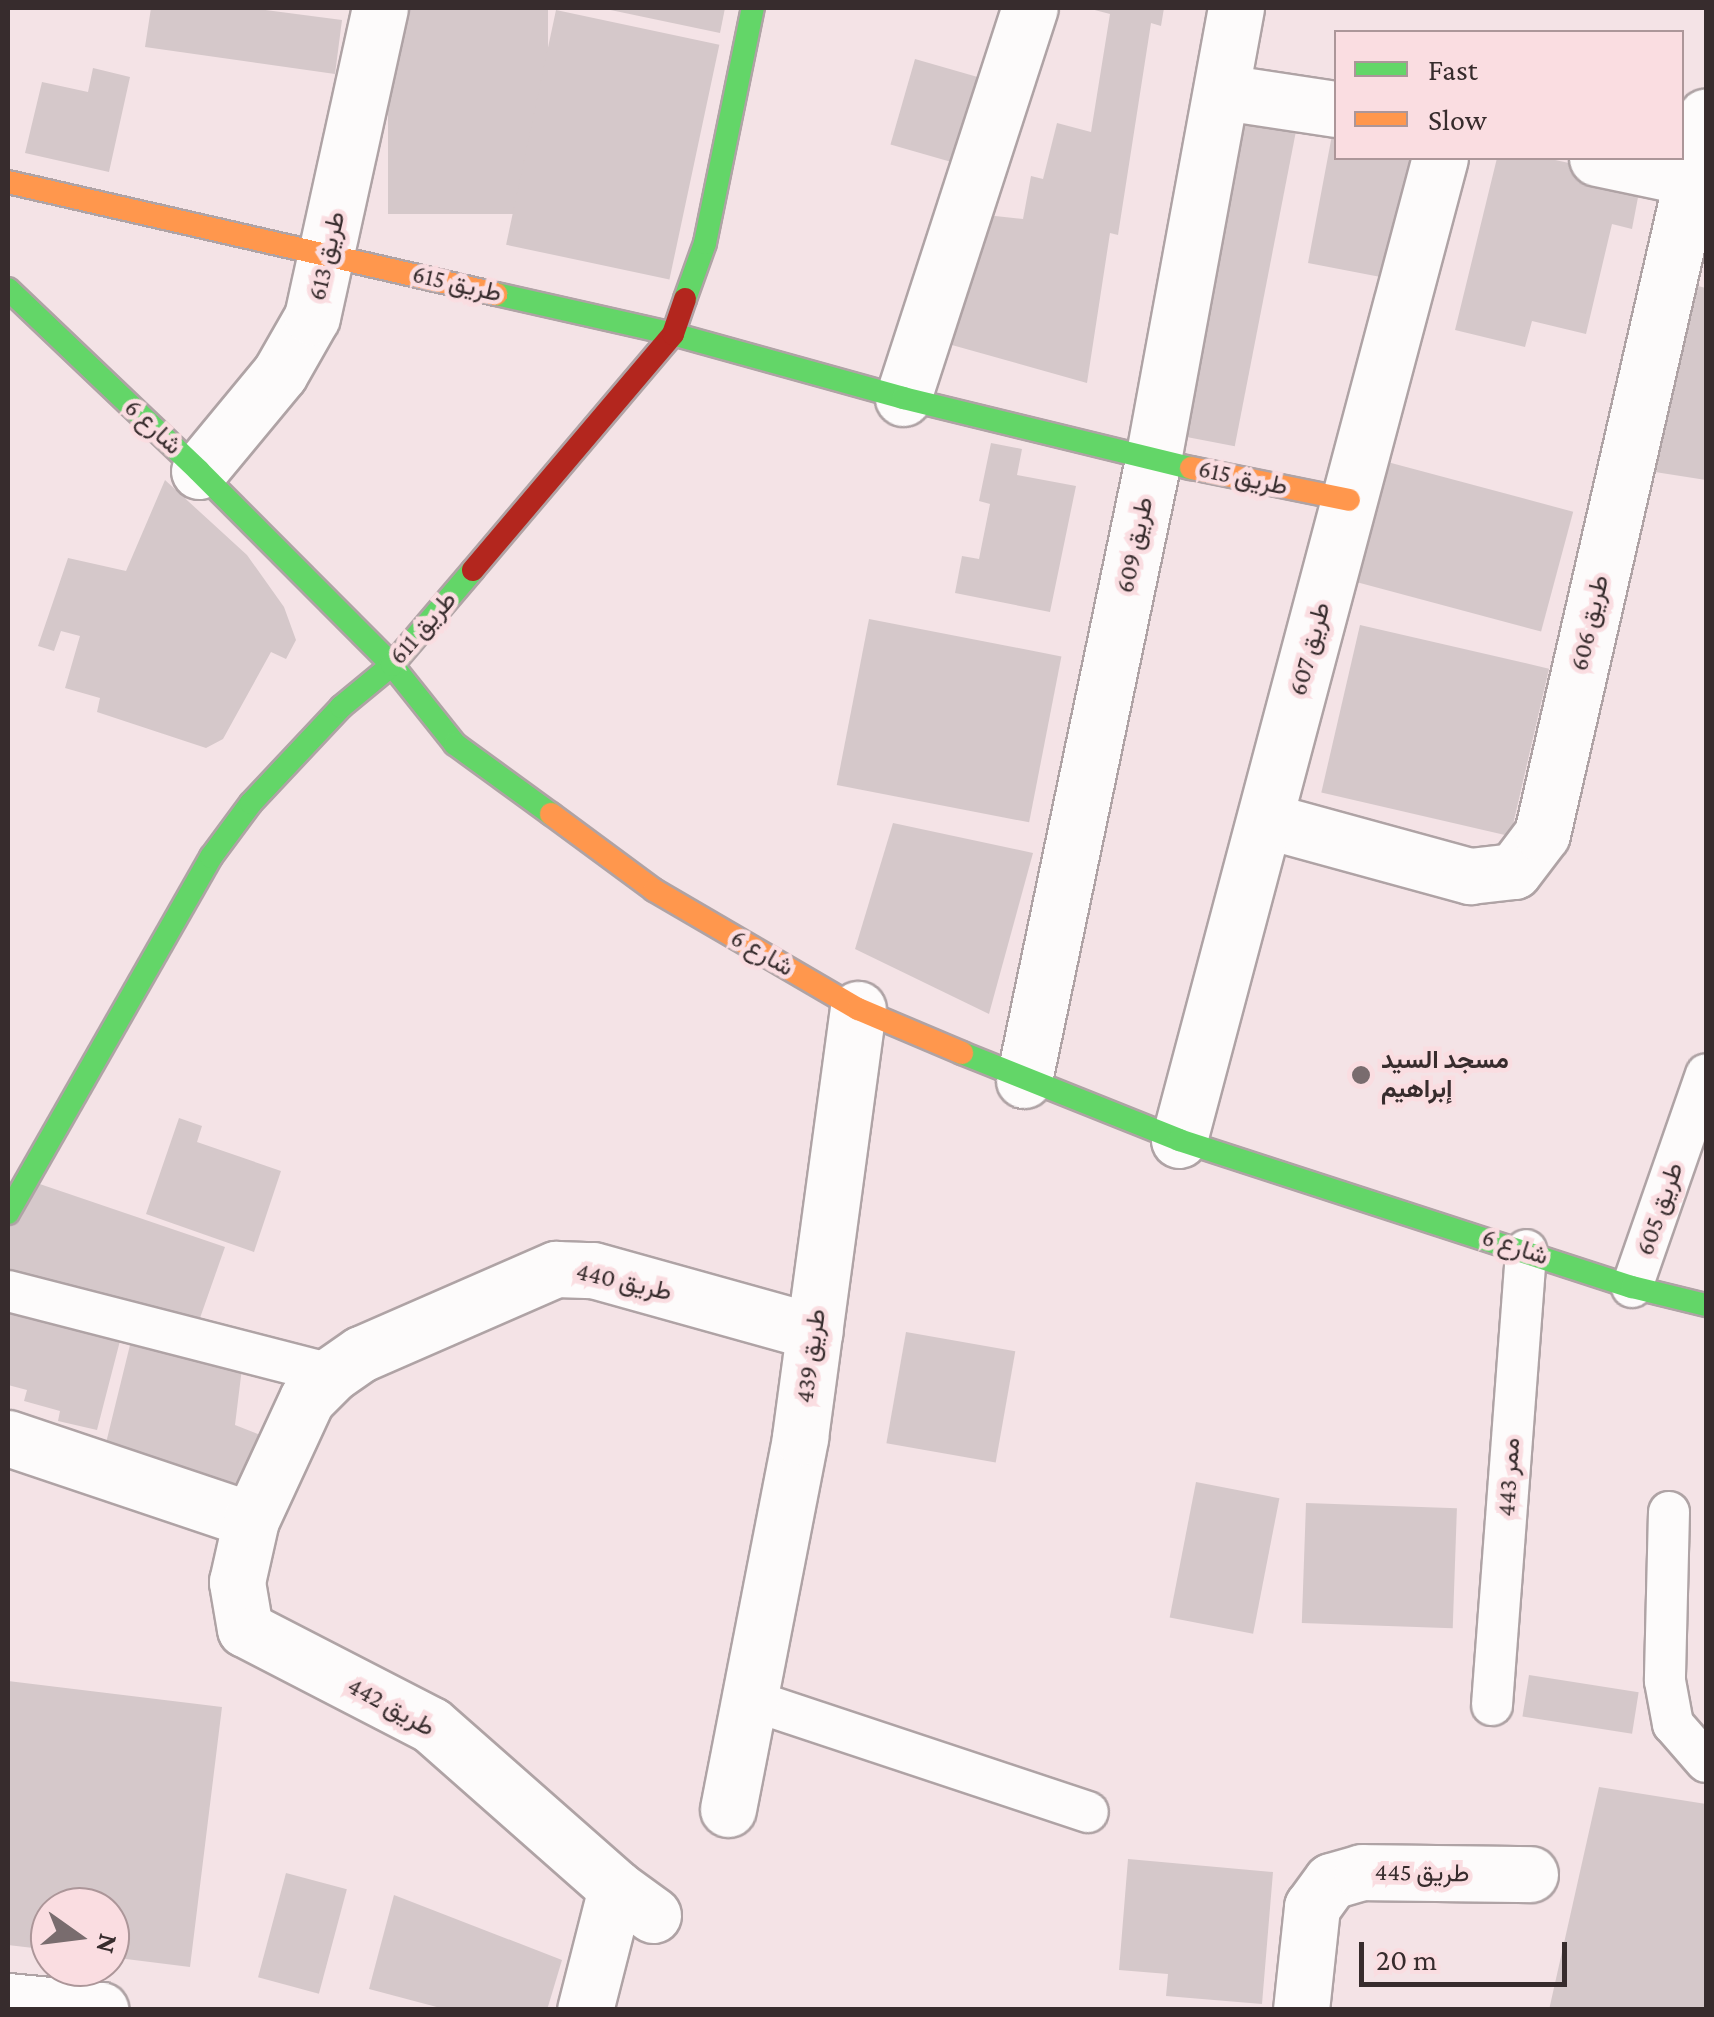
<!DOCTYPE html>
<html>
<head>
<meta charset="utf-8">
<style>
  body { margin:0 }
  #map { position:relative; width:1714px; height:2017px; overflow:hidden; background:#f4e3e6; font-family:"Crimson Pro",Vazirmatn,serif }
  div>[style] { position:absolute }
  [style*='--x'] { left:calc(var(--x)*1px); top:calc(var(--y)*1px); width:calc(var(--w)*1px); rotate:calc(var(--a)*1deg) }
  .building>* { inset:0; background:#d5c8ca; transform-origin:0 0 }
  .roads { filter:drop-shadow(2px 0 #afa3a5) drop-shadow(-2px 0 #afa3a5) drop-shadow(0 2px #afa3a5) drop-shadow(0 -2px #afa3a5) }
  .lane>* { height:40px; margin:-20px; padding:0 20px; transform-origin:20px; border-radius:20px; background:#fdfbfb }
  .street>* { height:55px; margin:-27.5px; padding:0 27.5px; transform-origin:27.5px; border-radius:27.5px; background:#fdfbfb }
  .fast>* { height:22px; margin:-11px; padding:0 11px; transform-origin:11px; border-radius:11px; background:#63d668 }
  .slow>* { height:22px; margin:-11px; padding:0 11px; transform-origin:11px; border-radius:11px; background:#ff974d }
  .jam>* { height:22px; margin:-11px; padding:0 11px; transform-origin:11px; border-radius:11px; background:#b3261e }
  .dots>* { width:28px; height:28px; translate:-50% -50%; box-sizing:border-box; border:5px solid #fadde1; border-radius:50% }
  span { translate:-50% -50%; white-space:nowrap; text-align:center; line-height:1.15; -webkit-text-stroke:9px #fadde1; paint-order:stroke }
  .street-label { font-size:25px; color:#372c2d }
  .poi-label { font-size:25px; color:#372c2d; font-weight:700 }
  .left { translate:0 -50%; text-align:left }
  .frame { position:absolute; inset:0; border:10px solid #372c2d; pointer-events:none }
  .legend { position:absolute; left:1334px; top:30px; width:350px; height:130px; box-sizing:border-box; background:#fadde1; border:2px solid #ac9699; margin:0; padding:12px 18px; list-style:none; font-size:30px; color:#372c2d }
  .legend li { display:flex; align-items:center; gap:20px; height:50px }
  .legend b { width:50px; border:2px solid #ac9699 }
  .north { position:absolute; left:30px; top:1887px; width:100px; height:100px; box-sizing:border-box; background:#fadde1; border:2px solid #ac9699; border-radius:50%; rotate:104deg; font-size:28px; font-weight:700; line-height:40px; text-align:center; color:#372c2d }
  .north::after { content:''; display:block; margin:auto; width:35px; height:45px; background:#796c6e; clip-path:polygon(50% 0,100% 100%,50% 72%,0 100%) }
  .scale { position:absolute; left:1359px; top:1942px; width:208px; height:45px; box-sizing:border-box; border:5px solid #372c2d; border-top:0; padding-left:12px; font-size:30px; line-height:35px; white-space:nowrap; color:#372c2d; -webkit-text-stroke:8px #fadde1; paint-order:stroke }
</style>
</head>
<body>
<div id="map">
  <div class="building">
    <i style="clip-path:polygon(151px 8px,251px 8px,342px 20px,335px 74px,145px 47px)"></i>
    <i style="left:388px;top:8px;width:160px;height:206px"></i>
    <i style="clip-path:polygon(601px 8px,725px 8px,720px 33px)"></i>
    <i style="clip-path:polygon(1087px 8px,1164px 8px,1161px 26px,1151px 23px,1118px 235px,1110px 233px,1087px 383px,934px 340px,968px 213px,1023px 219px,1031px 176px,1043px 179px,1057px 123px,1091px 132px,1110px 14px)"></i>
    <i style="left:556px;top:10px;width:167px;height:240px;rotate:12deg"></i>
    <i style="left:915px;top:59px;width:76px;height:89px;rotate:16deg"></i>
    <i style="clip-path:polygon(93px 68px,130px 77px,109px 172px,25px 153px,42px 82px,88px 92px)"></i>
    <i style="left:1229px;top:109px;width:70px;height:330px;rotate:11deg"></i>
    <i style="clip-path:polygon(1332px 135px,1336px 136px,1336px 158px,1414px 158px,1391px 279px,1308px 263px)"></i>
    <i style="clip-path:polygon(1497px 158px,1546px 158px,1629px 176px,1639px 192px,1632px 229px,1612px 224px,1586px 334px,1532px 321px,1525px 347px,1455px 330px)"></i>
    <i style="clip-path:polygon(1686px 283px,1706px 288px,1706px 480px,1655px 472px)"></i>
    <i style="clip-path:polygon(991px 443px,1022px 449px,1017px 475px,1076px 486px,1050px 612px,955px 593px,962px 556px,979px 559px,990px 504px,979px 501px)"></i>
    <i style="left:1380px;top:460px;width:200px;height:124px;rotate:15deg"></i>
    <i style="clip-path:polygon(165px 480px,247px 555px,284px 607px,296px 640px,286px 659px,271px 652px,223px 739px,206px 748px,97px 712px,100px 698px,65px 688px,80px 636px,61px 631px,54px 651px,38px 646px,68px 558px,126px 571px)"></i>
    <i style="left:869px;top:619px;width:196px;height:169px;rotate:11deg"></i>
    <i style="left:1360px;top:625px;width:194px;height:172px;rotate:13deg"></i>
    <i style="clip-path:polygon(893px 823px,1033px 853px,989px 1014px,855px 949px)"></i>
    <i style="clip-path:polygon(179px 1118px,202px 1126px,197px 1142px,281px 1171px,254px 1252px,146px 1214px)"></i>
    <i style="clip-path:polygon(28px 1180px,225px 1247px,200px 1318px,8px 1276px,8px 1230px)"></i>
    <i style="clip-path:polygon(8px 1307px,121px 1337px,97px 1430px,58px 1421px,60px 1411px,24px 1401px,27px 1390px,8px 1385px)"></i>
    <i style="left:906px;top:1332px;width:111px;height:113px;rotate:10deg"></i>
    <i style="clip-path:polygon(130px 1345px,242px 1368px,235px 1425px,263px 1436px,245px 1493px,106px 1443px)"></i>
    <i style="left:1196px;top:1482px;width:85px;height:138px;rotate:11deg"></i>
    <i style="left:1306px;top:1503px;width:151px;height:120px;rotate:2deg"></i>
    <i style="left:1529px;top:1675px;width:111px;height:42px;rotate:9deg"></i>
    <i style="clip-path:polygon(8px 1681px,222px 1707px,190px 1967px,110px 1957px,110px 1907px,50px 1907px,50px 1950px,8px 1945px)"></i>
    <i style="clip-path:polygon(1599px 1787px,1706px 1804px,1706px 2010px,1549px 2010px)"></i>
    <i style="clip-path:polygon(1128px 1859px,1273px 1872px,1262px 2004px,1166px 1996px,1168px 1974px,1119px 1970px)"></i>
    <i style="left:286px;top:1873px;width:63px;height:108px;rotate:15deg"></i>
    <i style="clip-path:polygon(394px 1895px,562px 1960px,547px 2010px,448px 2010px,369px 1989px)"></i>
  </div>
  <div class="roads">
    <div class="lane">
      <i style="--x:1632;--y:1287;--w:225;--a:-70.8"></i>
      <i style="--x:8;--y:1291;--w:334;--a:14.4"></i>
      <i style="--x:1669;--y:1512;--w:169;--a:91.4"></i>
      <i style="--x:1665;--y:1681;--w:44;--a:79.5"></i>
      <i style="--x:1673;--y:1724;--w:50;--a:49"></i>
      <i style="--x:748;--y:1699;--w:358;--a:18.4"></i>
      <i style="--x:1492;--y:1705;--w:456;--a:-85.7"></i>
    </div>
    <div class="street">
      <i style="--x:1223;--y:92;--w:114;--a:8.6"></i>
      <i style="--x:1597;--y:158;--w:97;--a:11.9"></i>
      <i style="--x:903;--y:398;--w:410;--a:-72"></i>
      <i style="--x:199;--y:471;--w:127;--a:-50.4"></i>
      <i style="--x:280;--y:373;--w:64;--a:-60.3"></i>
      <i style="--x:312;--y:317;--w:316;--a:-77.6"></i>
      <i style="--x:1265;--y:820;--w:213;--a:15.3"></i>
      <i style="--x:1470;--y:876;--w:44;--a:-6.5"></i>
      <i style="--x:1514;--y:871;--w:46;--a:-52.9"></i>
      <i style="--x:1542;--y:834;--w:736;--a:-77.13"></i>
      <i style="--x:1024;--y:1080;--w:633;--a:-78.25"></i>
      <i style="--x:1153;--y:460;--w:460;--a:-79.6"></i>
      <i style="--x:1179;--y:1140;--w:1016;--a:-75.12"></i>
      <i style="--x:8;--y:1438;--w:256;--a:18.6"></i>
      <i style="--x:728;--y:1809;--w:379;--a:-79"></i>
      <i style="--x:800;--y:1437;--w:432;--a:-82.3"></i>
      <i style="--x:653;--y:1915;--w:46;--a:-143.9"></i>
      <i style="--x:616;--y:1888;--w:247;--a:-138.6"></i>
      <i style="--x:431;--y:1725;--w:209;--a:-152.7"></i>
      <i style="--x:245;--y:1629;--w:48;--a:-99.7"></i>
      <i style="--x:237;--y:1582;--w:64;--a:-77.3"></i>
      <i style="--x:251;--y:1520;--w:133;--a:-65.2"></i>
      <i style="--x:307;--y:1399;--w:35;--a:-45"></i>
      <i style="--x:332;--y:1374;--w:35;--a:-35"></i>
      <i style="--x:361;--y:1354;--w:213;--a:-23.6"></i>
      <i style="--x:556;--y:1269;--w:37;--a:2"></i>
      <i style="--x:593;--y:1270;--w:230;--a:15.6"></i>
      <i style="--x:8;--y:2001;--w:93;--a:5.5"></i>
      <i style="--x:585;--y:2010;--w:126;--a:-75.7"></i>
      <i style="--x:1301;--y:2010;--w:104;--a:-83.9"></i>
      <i style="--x:1312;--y:1907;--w:32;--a:-54"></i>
      <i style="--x:1331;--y:1881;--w:32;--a:-16"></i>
      <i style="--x:1362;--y:1872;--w:168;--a:0.7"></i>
    </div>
    <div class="fast">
      <i style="--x:8;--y:289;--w:264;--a:43.6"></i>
      <i style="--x:199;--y:471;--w:274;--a:45.1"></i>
      <i style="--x:392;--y:665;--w:101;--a:51.4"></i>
      <i style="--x:455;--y:744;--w:119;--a:36.1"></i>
      <i style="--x:496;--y:294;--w:181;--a:12.7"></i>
      <i style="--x:673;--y:334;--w:239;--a:15.5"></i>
      <i style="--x:903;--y:398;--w:296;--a:13.7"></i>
      <i style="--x:685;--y:299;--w:59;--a:-70.3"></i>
      <i style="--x:705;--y:243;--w:240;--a:-78.5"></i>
      <i style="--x:962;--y:1053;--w:234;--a:21.8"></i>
      <i style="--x:1179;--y:1140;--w:476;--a:18"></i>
      <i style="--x:1632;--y:1287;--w:76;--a:13.7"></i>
      <i style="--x:8;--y:1213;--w:410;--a:-60.3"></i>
      <i style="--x:211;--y:857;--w:67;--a:-53.5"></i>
      <i style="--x:251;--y:803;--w:132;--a:-46.8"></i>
      <i style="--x:341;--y:707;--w:66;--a:-39.5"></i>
      <i style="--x:392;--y:665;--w:125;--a:-49.5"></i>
    </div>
    <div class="slow">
      <i style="--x:8;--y:182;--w:501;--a:12.93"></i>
      <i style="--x:1191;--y:468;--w:161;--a:11.4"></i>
      <i style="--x:551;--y:814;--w:128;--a:36.4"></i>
      <i style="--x:654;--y:890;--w:236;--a:30.3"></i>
      <i style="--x:858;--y:1009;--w:113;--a:22.9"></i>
    </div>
    <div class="jam">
      <i style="--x:473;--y:570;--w:309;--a:-49.7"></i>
      <i style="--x:673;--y:334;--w:37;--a:-71"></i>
    </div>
  </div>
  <div class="dots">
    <i style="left:1361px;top:1075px;background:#796c6e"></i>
  </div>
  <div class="street-label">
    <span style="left:327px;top:256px;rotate:-77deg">طريق 613</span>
    <span style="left:457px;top:284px;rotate:13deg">طريق 615</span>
    <span style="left:153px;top:427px;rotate:43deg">شارع 6</span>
    <span style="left:1243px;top:478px;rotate:12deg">طريق 615</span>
    <span style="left:1135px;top:545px;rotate:-78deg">طريق 609</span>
    <span style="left:1590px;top:623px;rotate:-77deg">طريق 606</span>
    <span style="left:423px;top:628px;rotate:-49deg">طريق 611</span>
    <span style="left:1310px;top:649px;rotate:-75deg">طريق 607</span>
    <span style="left:762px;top:953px;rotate:30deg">شارع 6</span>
    <span style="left:1660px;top:1209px;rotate:-71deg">طريق 605</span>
    <span style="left:1515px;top:1247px;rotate:18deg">شارع 6</span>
    <span style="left:624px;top:1282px;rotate:13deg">طريق 440</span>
    <span style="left:811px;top:1356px;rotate:-82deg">طريق 439</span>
    <span style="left:1509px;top:1477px;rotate:-86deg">ممر 443</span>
    <span style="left:391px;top:1707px;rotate:29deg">طريق 442</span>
    <span style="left:1422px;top:1873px;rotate:1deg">طريق 445</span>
  </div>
  <div class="poi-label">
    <span class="left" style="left:1381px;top:1075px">مسجد السيد<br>إبراهيم</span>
  </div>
  <div class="frame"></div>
  <ul class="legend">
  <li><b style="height:12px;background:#63d668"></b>Fast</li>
  <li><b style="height:12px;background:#ff974d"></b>Slow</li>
  </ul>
  <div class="north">N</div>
  <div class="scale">20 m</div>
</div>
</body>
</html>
